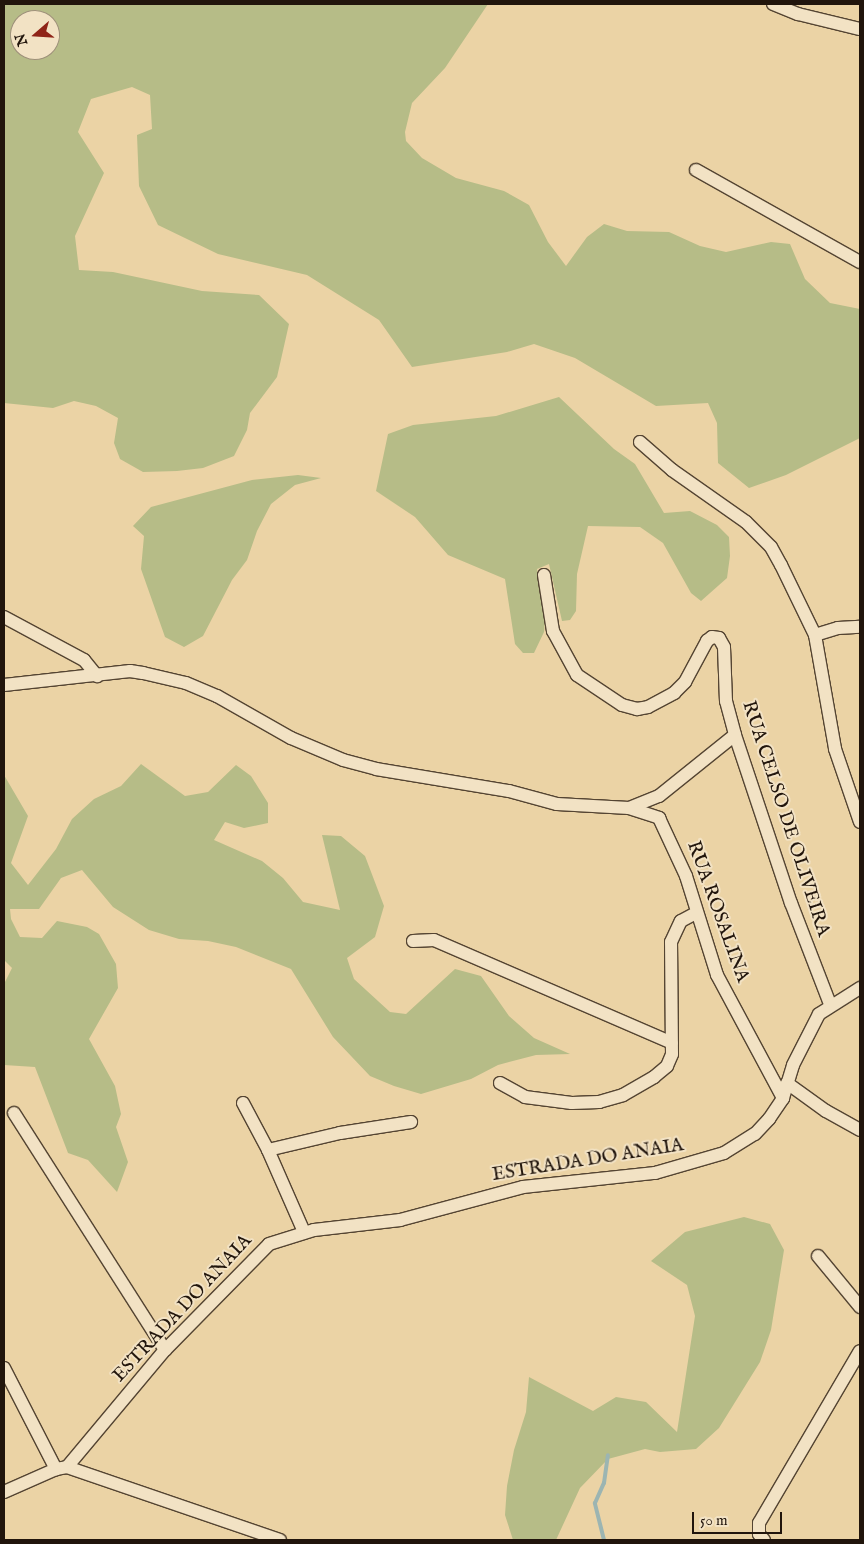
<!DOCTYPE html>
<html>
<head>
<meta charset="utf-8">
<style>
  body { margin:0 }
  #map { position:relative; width:864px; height:1544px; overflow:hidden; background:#ebd3a5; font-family:"IM FELL English",serif }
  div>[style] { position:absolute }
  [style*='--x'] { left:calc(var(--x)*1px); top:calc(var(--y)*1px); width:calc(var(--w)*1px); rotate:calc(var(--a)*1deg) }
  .green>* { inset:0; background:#b6bc87 }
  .stream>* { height:4px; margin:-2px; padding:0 2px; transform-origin:2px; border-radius:2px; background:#9cb5b2 }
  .roads { filter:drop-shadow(1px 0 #544432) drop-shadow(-1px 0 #544432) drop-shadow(0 1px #544432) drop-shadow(0 -1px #544432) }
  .minor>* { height:12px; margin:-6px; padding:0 6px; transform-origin:6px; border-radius:6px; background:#f2e2c4 }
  span { translate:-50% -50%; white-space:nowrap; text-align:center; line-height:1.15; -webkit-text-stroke:4px #f2e2c4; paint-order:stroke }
  .street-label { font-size:19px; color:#21150c }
  .frame { position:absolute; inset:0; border:5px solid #21150c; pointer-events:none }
  .north { position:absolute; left:10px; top:10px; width:50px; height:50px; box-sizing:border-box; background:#f2e2c4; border:1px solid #9e907a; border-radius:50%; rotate:251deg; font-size:14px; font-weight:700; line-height:20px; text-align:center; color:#21150c }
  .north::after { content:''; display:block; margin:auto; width:18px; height:22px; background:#8f2418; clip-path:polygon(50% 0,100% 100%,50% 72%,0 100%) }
  .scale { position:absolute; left:692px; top:1512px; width:90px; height:22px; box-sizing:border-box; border:2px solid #21150c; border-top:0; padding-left:6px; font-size:15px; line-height:18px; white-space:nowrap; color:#21150c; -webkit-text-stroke:4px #f2e2c4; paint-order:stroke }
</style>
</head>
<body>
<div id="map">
  <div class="green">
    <i style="clip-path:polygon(evenodd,4px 4px,488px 4px,445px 68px,412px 103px,405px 132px,406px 141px,422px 158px,456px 178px,504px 191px,529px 205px,548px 242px,566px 266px,587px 237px,604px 224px,627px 231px,669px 232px,700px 246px,726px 252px,771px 242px,790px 244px,805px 279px,830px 303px,860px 309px,860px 438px,786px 475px,749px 488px,718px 463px,717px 423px,708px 403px,656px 406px,575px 358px,534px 344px,507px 352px,412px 367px,379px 320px,307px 275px,218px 254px,158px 225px,139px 186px,137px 135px,152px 129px,150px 95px,132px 87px,91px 99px,78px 132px,104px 173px,75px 236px,79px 270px,113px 272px,202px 291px,259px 295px,289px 324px,277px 377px,250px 413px,247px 430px,234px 456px,203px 468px,177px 471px,143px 472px,120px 459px,114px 443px,118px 418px,96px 406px,74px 401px,53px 408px,4px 403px,4px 4px,20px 20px,50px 20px,50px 50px,20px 50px,20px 20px)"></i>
    <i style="clip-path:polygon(559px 397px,614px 449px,635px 464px,664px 513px,690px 511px,717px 525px,729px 537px,730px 556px,727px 578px,701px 601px,691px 593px,663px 543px,640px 527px,588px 526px,577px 574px,576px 611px,570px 620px,562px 621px,549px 564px,537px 569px,545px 619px,544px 632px,534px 653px,523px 653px,515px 644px,505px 579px,448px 555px,415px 517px,376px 491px,388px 434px,413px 425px,496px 416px)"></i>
    <i style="clip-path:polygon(298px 475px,321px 478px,295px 485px,271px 504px,257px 531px,247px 560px,232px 580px,203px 636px,184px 647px,165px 637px,141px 569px,144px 536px,133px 526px,151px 507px,252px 480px)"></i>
    <i style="clip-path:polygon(141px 764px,185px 796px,208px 792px,236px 765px,251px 776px,268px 803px,268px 823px,244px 828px,225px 822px,214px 840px,262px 861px,283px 878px,303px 902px,340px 910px,322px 835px,341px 836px,365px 856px,384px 906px,375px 937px,347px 958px,354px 979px,390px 1012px,406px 1014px,455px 969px,481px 976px,509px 1016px,534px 1038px,570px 1054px,536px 1055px,498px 1065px,471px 1079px,421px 1094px,394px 1086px,370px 1076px,333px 1037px,291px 969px,236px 947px,208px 941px,179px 939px,149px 930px,113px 907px,82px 870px,61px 878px,39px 909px,10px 909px,11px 919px,20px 937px,42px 938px,57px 921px,87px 927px,99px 934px,116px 964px,118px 988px,89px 1039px,115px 1086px,121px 1114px,116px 1127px,128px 1162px,117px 1192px,88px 1160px,68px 1153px,35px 1067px,4px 1065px,4px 984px,12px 968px,4px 960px,4px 775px,28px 816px,11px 863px,28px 885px,56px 849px,72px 819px,94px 799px,121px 786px)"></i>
    <i style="clip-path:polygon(744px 1217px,770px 1224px,784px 1250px,771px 1330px,760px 1362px,719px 1428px,696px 1449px,660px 1452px,645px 1449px,608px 1459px,580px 1488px,556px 1540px,513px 1540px,505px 1515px,507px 1486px,514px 1450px,526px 1412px,529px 1377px,593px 1411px,616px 1397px,646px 1402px,677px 1432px,695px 1316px,687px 1285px,651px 1261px,685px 1232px)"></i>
  </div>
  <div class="stream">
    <i style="--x:604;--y:1540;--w:38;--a:-104"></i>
    <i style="--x:595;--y:1503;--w:22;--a:-66"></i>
    <i style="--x:604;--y:1483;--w:28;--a:-82"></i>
  </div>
  <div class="roads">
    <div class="minor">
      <i style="--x:773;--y:4;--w:27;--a:22"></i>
      <i style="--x:798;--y:14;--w:64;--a:13.6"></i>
      <i style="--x:696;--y:170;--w:188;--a:29.3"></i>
      <i style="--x:640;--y:442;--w:43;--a:41.2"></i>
      <i style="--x:672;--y:470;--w:90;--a:35.1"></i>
      <i style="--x:746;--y:522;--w:35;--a:45"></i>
      <i style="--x:771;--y:547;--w:21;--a:61"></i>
      <i style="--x:781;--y:565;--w:78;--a:64.1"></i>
      <i style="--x:815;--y:635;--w:116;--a:80"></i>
      <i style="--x:835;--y:749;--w:77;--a:71.1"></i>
      <i style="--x:544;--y:575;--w:57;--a:80.9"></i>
      <i style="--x:553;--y:631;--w:50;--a:61.4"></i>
      <i style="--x:577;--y:675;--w:54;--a:33.7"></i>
      <i style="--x:622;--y:705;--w:16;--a:15"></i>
      <i style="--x:637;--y:709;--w:11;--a:-10"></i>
      <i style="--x:648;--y:707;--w:30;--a:-28"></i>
      <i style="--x:674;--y:693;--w:16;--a:-45"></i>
      <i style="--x:685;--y:682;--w:47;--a:-61.8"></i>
      <i style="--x:707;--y:641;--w:6;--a:-39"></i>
      <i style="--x:712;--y:637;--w:7;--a:8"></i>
      <i style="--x:719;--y:638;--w:10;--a:61"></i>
      <i style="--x:724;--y:647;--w:54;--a:87.9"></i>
      <i style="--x:726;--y:701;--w:35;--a:75"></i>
      <i style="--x:735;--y:735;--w:177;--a:71.6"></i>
      <i style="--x:791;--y:903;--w:108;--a:68.9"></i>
      <i style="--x:4;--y:617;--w:91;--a:28.3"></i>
      <i style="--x:84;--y:660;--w:21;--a:51"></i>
      <i style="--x:815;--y:635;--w:24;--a:-17"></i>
      <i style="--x:838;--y:628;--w:22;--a:-3"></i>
      <i style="--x:4;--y:685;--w:127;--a:-6.3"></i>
      <i style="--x:130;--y:671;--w:13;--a:9"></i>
      <i style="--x:143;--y:673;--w:44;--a:13.1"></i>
      <i style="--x:186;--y:683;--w:34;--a:23"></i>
      <i style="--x:217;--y:696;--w:85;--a:29.6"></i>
      <i style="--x:291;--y:738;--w:56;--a:22.9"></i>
      <i style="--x:343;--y:760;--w:34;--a:15"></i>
      <i style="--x:376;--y:769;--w:135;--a:9.4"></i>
      <i style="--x:509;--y:791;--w:50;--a:15.2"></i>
      <i style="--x:557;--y:804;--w:72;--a:3.2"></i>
      <i style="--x:629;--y:808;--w:32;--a:-22"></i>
      <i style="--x:659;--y:796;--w:97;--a:-38.8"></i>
      <i style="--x:629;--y:808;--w:32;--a:18"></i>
      <i style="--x:659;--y:818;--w:64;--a:65"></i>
      <i style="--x:686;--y:876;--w:104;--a:72.6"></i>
      <i style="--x:717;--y:975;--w:140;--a:61.8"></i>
      <i style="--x:413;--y:941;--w:21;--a:-3"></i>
      <i style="--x:434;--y:940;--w:259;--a:23.4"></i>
      <i style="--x:500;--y:1083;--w:29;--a:29"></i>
      <i style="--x:525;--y:1097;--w:47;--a:7.3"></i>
      <i style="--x:572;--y:1103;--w:27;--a:-2"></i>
      <i style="--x:599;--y:1102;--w:25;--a:-16"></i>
      <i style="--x:623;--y:1095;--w:36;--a:-30"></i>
      <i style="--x:654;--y:1077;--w:17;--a:-40"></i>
      <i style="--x:667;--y:1066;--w:13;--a:-67"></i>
      <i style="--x:672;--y:1054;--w:112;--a:-90.5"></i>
      <i style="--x:671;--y:942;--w:23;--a:-65"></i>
      <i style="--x:681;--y:921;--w:17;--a:-28"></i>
      <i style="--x:787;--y:1083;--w:48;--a:35.7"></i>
      <i style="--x:826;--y:1111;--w:39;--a:29"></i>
      <i style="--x:243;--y:1103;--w:53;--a:62"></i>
      <i style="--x:268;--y:1150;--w:90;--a:66.3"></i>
      <i style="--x:14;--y:1113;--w:281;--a:57.5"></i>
      <i style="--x:268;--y:1150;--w:74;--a:-13.3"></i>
      <i style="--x:340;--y:1133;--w:72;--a:-8.8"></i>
      <i style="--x:818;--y:1256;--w:66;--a:50.5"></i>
      <i style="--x:4;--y:1368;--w:114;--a:62.8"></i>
      <i style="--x:67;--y:1467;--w:153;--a:-50.1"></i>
      <i style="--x:165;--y:1350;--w:148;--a:-45.5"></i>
      <i style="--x:269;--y:1244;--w:47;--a:-17.3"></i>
      <i style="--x:314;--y:1230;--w:87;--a:-6.6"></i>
      <i style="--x:400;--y:1220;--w:127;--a:-15"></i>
      <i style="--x:523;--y:1187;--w:133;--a:-6.1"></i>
      <i style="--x:655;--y:1173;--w:72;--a:-16.2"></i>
      <i style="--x:724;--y:1153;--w:36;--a:-32"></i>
      <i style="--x:755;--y:1134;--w:21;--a:-47"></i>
      <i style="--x:769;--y:1119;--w:25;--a:-56"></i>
      <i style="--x:783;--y:1098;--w:34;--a:-73"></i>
      <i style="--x:793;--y:1065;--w:57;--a:-63"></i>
      <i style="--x:819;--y:1014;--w:49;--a:-32.4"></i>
      <i style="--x:4;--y:1492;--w:57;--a:-23.9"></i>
      <i style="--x:56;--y:1469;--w:11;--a:-10"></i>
      <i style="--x:67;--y:1467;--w:225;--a:18.9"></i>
      <i style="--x:764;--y:1540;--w:8;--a:-130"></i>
      <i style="--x:759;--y:1534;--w:11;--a:-90"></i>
      <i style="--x:759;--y:1523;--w:199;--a:-59.6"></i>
    </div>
  </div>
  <div class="street-label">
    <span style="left:785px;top:819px;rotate:72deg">RUA CELSO DE OLIVEIRA</span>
    <span style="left:717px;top:912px;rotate:70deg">RUA ROSALINA</span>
    <span style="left:588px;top:1161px;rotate:-9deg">ESTRADA DO ANAIA</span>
    <span style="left:183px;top:1309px;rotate:-47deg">ESTRADA DO ANAIA</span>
  </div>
  <div class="frame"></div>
  <div class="north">N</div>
  <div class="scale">50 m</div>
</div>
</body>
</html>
